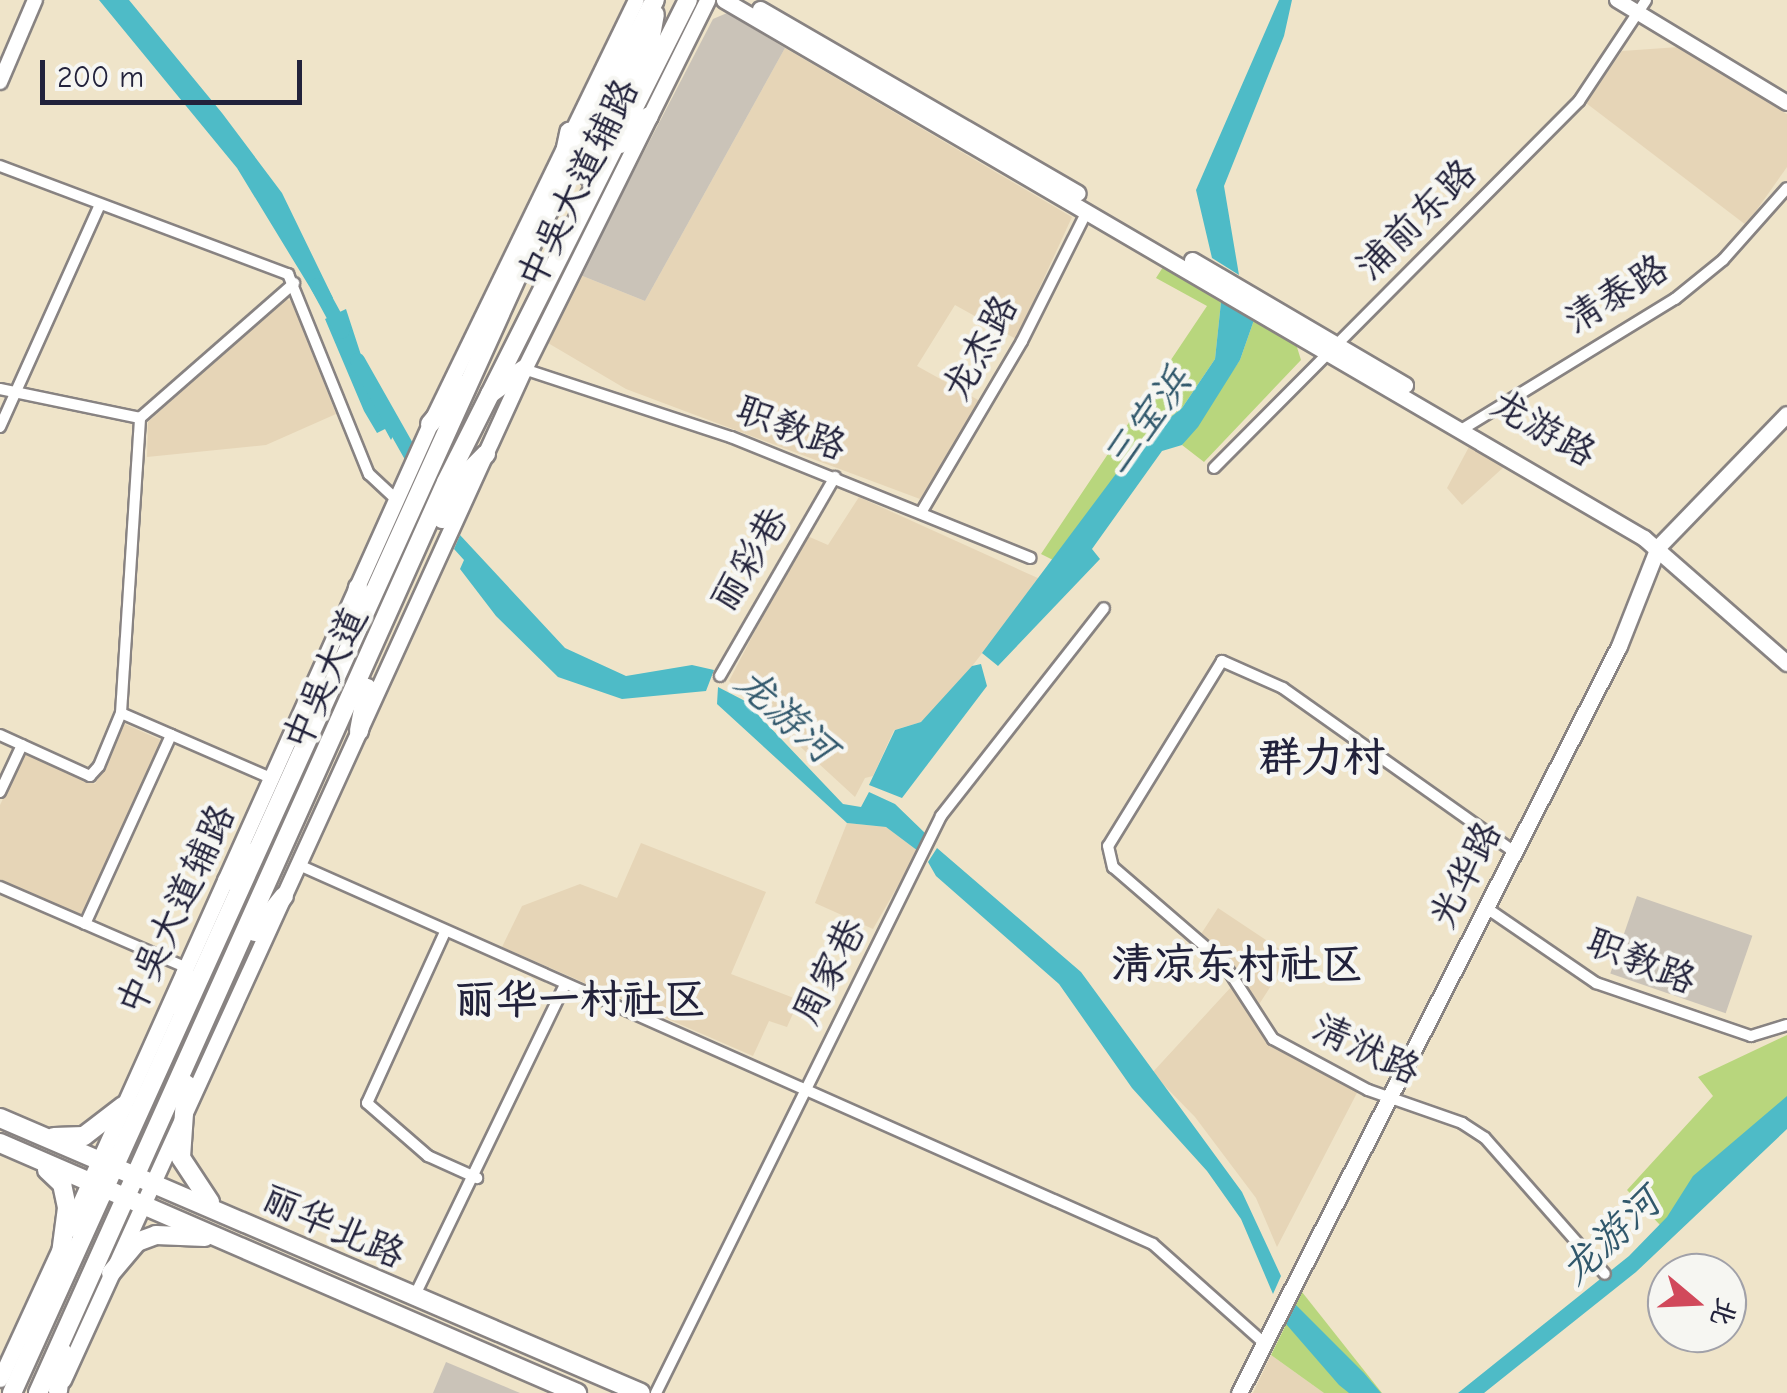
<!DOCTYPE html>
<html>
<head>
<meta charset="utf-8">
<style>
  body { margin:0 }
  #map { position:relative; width:1787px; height:1393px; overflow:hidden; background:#efe4c9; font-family:"Comic Neue","LXGW WenKai TC",sans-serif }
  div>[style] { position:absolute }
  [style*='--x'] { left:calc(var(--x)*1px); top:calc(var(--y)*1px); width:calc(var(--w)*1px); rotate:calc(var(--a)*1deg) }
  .built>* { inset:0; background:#e6d5b7 }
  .industrial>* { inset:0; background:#cac3b8; transform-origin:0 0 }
  .green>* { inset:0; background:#b8d67d }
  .water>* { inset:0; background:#4ebbc7 }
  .river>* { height:15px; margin:-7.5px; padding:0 7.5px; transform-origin:7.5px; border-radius:7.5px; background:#4ebbc7 }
  .roads { filter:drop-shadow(2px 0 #888382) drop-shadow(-2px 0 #888382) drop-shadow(0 2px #888382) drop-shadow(0 -2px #888382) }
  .minor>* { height:10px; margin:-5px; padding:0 5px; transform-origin:5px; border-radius:5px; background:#fff }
  .tertiary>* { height:14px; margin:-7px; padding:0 7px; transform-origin:7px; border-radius:7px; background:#fff }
  .secondary>* { height:15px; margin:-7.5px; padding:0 7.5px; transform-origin:7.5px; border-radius:7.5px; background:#fff }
  .primary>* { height:18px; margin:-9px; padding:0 9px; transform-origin:9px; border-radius:9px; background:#fff }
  span { translate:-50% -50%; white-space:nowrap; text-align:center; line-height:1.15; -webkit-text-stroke:9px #f6f6f2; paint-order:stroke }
  .street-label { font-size:38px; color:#22223b }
  .water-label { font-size:40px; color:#31586c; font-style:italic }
  .quarter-label { font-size:42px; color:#22223b; font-weight:700 }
  .north { position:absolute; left:1647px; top:1253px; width:100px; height:100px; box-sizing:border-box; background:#f6f6f2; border:2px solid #a1a1a9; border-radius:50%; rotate:109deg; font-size:28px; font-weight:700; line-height:40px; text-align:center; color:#22223b }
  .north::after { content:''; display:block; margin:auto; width:35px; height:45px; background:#d1495b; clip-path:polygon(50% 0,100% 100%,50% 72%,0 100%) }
  .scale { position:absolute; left:40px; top:60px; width:262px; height:45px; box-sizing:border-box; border:5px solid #22223b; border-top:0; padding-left:12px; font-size:30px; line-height:35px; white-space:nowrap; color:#22223b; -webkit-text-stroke:8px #f6f6f2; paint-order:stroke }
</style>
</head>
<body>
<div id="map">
  <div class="built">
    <i style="clip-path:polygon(1679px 47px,1787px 114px,1787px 167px,1746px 225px,1586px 103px,1622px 51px)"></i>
    <i style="clip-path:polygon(785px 48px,1072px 217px,1016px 339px,955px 305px,917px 366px,980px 401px,920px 499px,626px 389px,548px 343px,580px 275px,645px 301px)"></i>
    <i style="clip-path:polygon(283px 299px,292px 301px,336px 414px,266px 445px,147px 457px,148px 422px)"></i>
    <i style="clip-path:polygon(1470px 445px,1506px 465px,1462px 505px,1447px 488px)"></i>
    <i style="clip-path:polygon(859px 497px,1040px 579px,944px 702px,921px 722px,894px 730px,873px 776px,865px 778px,855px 797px,729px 681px,805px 535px,828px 545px)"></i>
    <i style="clip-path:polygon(123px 723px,163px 741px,83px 917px,0 881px,0 805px,25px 752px,95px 784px)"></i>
    <i style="clip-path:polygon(847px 823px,886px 827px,918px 851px,873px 929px,815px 903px)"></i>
    <i style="clip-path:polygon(641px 843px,766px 892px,731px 974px,799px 1000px,787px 1027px,769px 1021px,753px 1056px,502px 947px,522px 906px,580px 884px,617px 898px)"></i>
    <i style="clip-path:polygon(1218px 908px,1290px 956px,1258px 1006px,1228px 959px,1201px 934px)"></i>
    <i style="clip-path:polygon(1232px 986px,1271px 1045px,1358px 1091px,1277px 1247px,1256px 1198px,1195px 1117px,1152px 1073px)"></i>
    <i style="clip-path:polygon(1271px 1355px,1324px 1393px,1253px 1393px)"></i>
  </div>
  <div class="industrial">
    <i style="clip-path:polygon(727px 13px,785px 48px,645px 301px,580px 275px,713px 19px)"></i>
    <i style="left:1637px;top:896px;width:122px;height:82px;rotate:19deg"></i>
    <i style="clip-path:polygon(446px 1362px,520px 1393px,433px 1393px)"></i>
  </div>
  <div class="green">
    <i style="clip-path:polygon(1163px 267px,1221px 302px,1215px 359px,1182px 408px,1139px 443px,1055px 561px,1041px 554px,1207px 306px,1156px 278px)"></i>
    <i style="clip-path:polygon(1254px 320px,1296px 344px,1301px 360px,1204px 462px,1182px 445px,1240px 360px)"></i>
    <i style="clip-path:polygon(1787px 1035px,1787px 1114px,1660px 1225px,1627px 1190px,1713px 1096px,1698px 1077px)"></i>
    <i style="clip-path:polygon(1302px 1292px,1382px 1393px,1324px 1393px,1271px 1355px)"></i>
  </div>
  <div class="water">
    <i style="clip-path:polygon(99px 0,129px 0,222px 113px,282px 193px,333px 298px,320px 304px,237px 168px)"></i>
    <i style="clip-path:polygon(1279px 0,1292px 0,1284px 36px,1224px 186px,1239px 275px,1212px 258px,1196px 190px)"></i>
    <i style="clip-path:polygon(1221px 302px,1254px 320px,1240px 360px,1198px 427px,1182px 445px,1162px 451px,1092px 549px,1100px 559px,998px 666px,982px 653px,1139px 443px,1182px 408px,1215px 359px)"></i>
    <i style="clip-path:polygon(346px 309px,376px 401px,397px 428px,391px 440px,385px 429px,377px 433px,364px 411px,325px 319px)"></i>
    <i style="clip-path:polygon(460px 535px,565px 648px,626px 676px,692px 665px,714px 670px,706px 691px,622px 699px,558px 677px,496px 616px,460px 569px,464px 560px,454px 549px)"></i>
    <i style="clip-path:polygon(981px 664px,987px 686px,902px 798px,869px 785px,895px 730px,921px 722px,972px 666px)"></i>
    <i style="clip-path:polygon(718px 687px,745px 701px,843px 804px,861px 807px,869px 792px,895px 804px,925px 833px,918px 851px,886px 827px,847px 823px,717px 704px)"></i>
    <i style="clip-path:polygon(937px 848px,1081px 972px,1242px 1192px,1281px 1276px,1273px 1294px,1241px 1219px,1207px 1171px,1132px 1088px,1059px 984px,936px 876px,928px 862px)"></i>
    <i style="clip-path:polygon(1787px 1096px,1787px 1129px,1636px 1272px,1484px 1393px,1458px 1393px,1629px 1256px,1667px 1217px,1693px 1176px)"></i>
    <i style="clip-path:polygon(1296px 1305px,1364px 1373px,1381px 1393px,1349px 1393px,1339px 1385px,1286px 1324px)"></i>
  </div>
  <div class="river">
    <i style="--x:317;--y:285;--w:52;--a:61.5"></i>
    <i style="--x:357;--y:360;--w:172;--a:60.5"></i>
  </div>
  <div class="roads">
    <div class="minor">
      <i style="--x:0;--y:166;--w:308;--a:20.6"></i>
      <i style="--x:288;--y:274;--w:216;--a:68"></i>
      <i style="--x:369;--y:474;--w:37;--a:43"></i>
      <i style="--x:524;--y:369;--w:218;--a:18.2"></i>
      <i style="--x:731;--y:437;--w:323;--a:22"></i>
      <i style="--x:0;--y:389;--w:143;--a:11.7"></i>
      <i style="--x:140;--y:418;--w:205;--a:-41.2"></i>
      <i style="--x:0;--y:427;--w:244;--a:-65.8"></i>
      <i style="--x:1461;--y:430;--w:251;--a:-31.5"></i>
      <i style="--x:1675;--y:299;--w:62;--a:-39.1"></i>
      <i style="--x:1723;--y:260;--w:96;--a:-48.4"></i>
      <i style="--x:1214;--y:468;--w:518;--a:-45.16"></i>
      <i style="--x:1579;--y:101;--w:121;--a:-56.4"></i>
      <i style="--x:922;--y:511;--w:197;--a:-59.5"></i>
      <i style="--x:1022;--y:341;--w:145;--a:-63.4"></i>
      <i style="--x:720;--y:676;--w:230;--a:-60"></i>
      <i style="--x:121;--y:713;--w:166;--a:23.5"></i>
      <i style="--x:0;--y:735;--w:99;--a:24.5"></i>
      <i style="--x:90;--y:776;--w:13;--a:-48"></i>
      <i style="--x:99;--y:766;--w:57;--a:-67.5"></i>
      <i style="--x:121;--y:713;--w:296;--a:-86.3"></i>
      <i style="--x:0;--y:792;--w:52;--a:-64.9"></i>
      <i style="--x:1513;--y:851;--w:282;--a:-144.7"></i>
      <i style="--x:1283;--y:688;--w:67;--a:-156.1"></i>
      <i style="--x:1222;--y:661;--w:217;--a:121.6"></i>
      <i style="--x:1108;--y:846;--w:22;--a:77"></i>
      <i style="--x:1113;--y:867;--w:145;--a:40.8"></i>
      <i style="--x:1223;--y:962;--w:92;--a:57"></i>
      <i style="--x:1273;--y:1039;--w:108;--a:28.2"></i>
      <i style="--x:1368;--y:1090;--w:100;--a:19.3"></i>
      <i style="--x:1462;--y:1123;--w:27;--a:33"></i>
      <i style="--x:1485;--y:1138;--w:181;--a:48.6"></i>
      <i style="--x:299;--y:865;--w:934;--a:23.93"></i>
      <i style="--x:1153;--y:1244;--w:149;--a:41.7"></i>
      <i style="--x:0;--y:887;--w:204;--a:23.4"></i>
      <i style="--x:1485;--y:907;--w:135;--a:34.4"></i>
      <i style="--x:1596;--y:983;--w:164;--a:18.9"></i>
      <i style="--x:1751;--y:1036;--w:38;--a:-17"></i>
      <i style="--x:85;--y:924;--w:208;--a:-65.5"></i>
      <i style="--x:445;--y:932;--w:188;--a:114.5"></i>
      <i style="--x:367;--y:1103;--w:81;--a:41"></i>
      <i style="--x:428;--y:1156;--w:54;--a:24.2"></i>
      <i style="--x:414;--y:1297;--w:347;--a:-64.2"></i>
      <i style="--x:656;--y:1393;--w:644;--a:-63.71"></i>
      <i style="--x:941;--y:816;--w:264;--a:-51.9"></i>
    </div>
    <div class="tertiary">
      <i style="--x:1617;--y:0;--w:199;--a:31.2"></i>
      <i style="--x:0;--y:82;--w:89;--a:-66.9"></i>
    </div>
    <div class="secondary">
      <i style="--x:724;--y:0;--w:1066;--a:30.32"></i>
      <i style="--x:1644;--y:538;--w:190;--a:41.2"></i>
      <i style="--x:760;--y:9;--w:367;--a:30.1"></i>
      <i style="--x:1192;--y:260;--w:247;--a:30.4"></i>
      <i style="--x:68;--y:1230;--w:884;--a:-65.81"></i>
      <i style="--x:430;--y:424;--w:471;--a:-64.1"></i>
      <i style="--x:0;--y:1379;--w:141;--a:-65.3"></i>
      <i style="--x:63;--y:1380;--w:1111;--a:-65.49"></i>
      <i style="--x:524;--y:369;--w:412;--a:-63.6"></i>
      <i style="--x:1239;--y:1393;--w:838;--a:-63.04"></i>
      <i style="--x:1619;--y:646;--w:106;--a:-68.5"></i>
      <i style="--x:1658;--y:547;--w:185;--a:-45.9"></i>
    </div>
    <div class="primary">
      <i style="--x:620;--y:144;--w:40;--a:-44"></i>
      <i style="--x:561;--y:171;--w:40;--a:-78"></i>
      <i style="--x:589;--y:177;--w:42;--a:-75"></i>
      <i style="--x:600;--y:136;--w:112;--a:-63"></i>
      <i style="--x:651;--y:36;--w:22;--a:-80"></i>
      <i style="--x:490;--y:394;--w:42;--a:-36.3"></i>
      <i style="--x:430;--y:424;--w:51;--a:-49.8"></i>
      <i style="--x:442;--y:519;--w:46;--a:-64"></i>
      <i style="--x:462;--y:478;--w:34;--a:-45"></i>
      <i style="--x:352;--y:625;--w:38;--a:-81"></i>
      <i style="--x:359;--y:731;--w:44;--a:-79.5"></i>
      <i style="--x:227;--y:881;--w:36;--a:-53"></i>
      <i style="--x:255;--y:932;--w:46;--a:-51.1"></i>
      <i style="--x:181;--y:1008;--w:34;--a:-83"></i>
      <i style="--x:186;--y:1084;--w:74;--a:93.9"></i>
      <i style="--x:181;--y:1158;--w:53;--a:56.6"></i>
      <i style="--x:0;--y:1118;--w:697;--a:23.22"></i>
      <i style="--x:54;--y:1137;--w:30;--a:-2"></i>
      <i style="--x:84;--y:1136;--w:49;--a:-37.6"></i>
      <i style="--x:0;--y:1143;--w:629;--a:23.43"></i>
      <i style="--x:47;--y:1170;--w:21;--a:43"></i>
      <i style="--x:62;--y:1184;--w:25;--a:78"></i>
      <i style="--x:67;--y:1208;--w:69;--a:97.5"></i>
      <i style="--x:111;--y:1273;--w:40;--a:-50"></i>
      <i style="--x:137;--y:1242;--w:20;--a:-20"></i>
      <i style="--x:156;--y:1235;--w:49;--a:2.3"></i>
      <i style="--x:58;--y:1391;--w:39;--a:-83"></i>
      <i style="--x:12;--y:1393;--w:1257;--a:-65.66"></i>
      <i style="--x:530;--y:248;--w:278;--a:-63.3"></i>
      <i style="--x:38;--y:1393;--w:998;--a:-65.87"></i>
      <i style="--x:446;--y:482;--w:539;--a:-63.34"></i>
    </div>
  </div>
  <div class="street-label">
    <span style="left:579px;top:184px;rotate:-64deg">中吴大道辅路</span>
    <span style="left:1417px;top:220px;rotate:-45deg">浦前东路</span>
    <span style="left:1617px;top:295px;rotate:-32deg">清泰路</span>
    <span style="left:981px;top:348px;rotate:-61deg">龙杰路</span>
    <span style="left:791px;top:429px;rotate:21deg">职教路</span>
    <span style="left:1543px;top:429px;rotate:30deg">龙游路</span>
    <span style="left:750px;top:560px;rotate:-59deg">丽彩巷</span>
    <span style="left:326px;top:679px;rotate:-66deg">中吴大道</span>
    <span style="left:1466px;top:875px;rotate:-63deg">光华路</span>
    <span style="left:177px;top:910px;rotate:-65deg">中吴大道辅路</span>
    <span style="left:1641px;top:962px;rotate:22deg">职教路</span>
    <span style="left:830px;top:972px;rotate:-63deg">周家巷</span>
    <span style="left:1366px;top:1050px;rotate:25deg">清洑路</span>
    <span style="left:333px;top:1227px;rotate:24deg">丽华北路</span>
  </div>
  <div class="water-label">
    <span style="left:1146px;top:420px;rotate:-53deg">三宝浜</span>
    <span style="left:786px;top:715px;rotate:42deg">龙游河</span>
    <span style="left:1610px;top:1236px;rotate:-43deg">龙游河</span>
  </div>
  <div class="quarter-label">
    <span style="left:1322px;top:758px">群力村</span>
    <span style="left:1237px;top:965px">清凉东村社区</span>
    <span style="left:580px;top:1000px">丽华一村社区</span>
  </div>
  <div class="north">北</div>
  <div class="scale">200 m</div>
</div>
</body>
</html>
